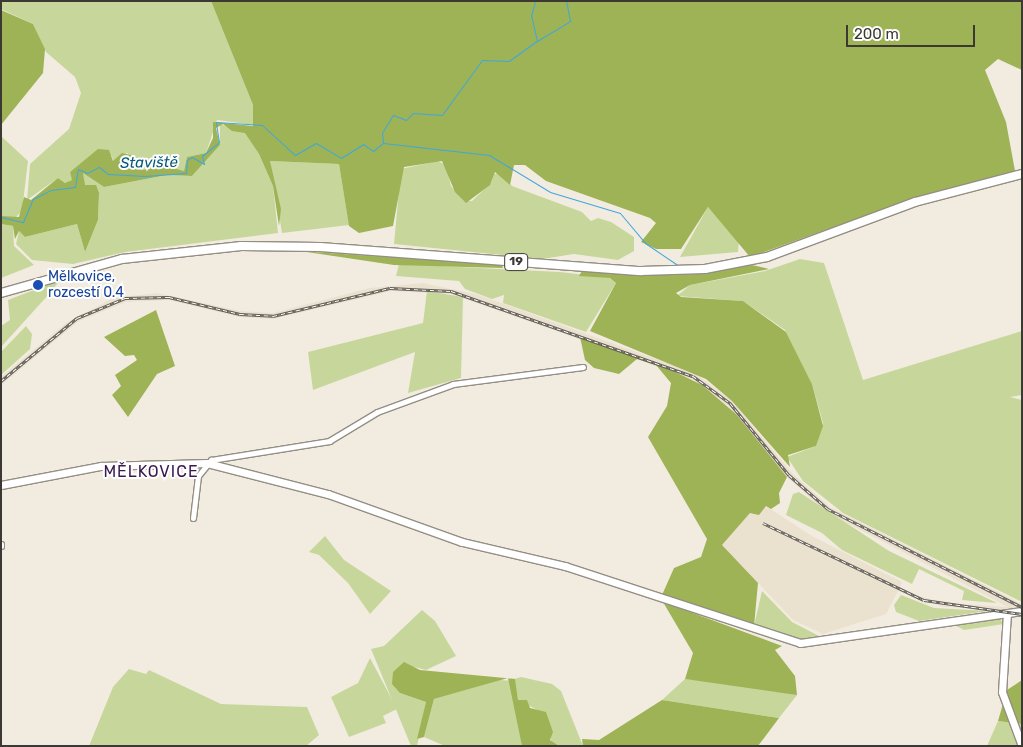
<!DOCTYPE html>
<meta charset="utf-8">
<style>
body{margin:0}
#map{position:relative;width:1023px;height:747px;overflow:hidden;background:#f2ece0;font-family:Rubik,sans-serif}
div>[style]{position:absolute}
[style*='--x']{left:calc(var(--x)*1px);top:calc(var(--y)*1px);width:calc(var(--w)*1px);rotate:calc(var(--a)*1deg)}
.built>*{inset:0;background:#ebe1cf}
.green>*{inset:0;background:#c7d79b}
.forest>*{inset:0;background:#9db355}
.stream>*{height:1px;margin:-0.5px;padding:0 0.5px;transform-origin:0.5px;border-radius:0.5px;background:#3fa7de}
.roads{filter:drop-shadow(1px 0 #948e84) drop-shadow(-1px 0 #948e84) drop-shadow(0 1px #948e84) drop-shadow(0 -1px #948e84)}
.street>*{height:5px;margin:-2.5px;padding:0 2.5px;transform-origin:2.5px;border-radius:2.5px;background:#fff}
.secondary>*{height:7px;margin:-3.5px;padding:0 3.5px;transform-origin:3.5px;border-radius:3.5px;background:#fff}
.primary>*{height:8px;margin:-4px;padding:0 4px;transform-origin:4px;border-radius:4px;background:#fff}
.rail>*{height:3px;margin-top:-1.5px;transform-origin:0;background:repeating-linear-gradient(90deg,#fff 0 4px,#605d57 0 8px);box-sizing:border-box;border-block:1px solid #605d57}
.dots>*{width:14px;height:14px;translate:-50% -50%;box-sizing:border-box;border:2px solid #fff;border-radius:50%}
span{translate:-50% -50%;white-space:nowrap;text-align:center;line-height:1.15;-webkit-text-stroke:4px #fff;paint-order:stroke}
.shield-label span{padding:1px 4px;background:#fff;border:1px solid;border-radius:4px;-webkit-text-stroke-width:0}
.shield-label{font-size:12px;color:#3c3935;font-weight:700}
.transit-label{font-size:14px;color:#164399}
.left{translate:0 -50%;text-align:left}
.water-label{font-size:15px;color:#06597e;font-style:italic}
.quarter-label{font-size:16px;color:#391850;letter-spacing:1px}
.frame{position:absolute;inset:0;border:2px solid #3c3935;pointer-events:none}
.scale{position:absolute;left:846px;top:25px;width:129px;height:22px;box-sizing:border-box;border:2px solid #3c3935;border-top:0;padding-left:6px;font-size:15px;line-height:18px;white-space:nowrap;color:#3c3935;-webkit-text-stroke:4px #fff;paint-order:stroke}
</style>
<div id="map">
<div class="built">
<i style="clip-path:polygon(422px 283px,476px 294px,695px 373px,732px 401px,792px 473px,830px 507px,1022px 604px,1022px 616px,987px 608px,944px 607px,898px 591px,886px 614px,823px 634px,793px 620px,722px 545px,750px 513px,766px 506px,812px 536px,902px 582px,900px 587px,915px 595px,945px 603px,1008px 607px,826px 512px,787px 477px,728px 406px,692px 379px,451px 294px,391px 291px,273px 319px,239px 317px,169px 300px,126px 302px,79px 321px,1px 385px,1px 377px,66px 323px,113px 298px,157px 293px,240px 311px,273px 313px,370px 288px)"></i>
</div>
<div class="green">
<i style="clip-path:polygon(1px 1px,211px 1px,253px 105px,254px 125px,217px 120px,206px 153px,187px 157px,184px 171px,166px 166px,140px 170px,138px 161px,127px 153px,113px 161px,112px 156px,94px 153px,70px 172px,73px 180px,65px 183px,58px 178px,27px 200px,30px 164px,69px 129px,81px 93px,75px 77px,46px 52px,33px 24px,1px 9px)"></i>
<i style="clip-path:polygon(220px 124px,245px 132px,259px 154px,273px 186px,278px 233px,125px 252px,73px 264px,32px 260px,16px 244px,19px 231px,25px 237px,77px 224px,85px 252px,98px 220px,99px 193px,84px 185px,83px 173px,104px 187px,167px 175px,192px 176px,220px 145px)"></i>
<i style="clip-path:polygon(1px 136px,28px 161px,22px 211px,14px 219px,1px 216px)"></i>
<i style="clip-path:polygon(270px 161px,339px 164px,349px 225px,282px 233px)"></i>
<i style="clip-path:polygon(438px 161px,446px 165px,451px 186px,464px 201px,472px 201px,491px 183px,494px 174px,500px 173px,512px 186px,582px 212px,591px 221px,598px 218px,611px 222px,634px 237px,634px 251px,618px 260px,574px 254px,542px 259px,394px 244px,401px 169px)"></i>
<i style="clip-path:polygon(708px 207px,739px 241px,738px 252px,680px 257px)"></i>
<i style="clip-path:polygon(1px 224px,13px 226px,14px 246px,34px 265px,1px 278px)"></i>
<i style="clip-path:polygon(800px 259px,824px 263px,863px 380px,1022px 331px,1022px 395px,1010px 397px,1022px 400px,1022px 602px,843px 513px,803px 481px,787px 457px,816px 446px,823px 423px,812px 384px,785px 330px,743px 301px,677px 296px,690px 285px,765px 271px)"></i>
<i style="clip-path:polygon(399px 264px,560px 272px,610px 278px,616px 283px,586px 332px,503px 303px,504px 295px,492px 299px,465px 289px,459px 281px,396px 276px)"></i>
<i style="clip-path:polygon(60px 280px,50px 293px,1px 347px,1px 326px,10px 320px,8px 300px)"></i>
<i style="clip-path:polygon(427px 291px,463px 297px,461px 378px,408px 393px,415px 352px,313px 390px,308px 352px,423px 323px)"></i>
<i style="clip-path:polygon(26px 326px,32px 334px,30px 349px,1px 375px,1px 352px)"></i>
<i style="clip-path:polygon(799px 492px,889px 551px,997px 603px,962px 600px,964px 591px,919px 569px,912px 584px,842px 550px,822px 533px,786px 515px,793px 494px)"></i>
<i style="clip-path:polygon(325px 536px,344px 560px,391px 591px,370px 614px,348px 583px,319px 555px,309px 552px)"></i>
<i style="clip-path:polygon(762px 591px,792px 622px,821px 637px,804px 640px,754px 626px)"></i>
<i style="clip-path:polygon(901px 595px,934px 608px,988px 611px,919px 621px,896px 612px,894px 605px)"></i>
<i style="clip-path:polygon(422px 610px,435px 621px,456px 656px,426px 670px,414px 667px,400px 693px,426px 702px,417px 746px,411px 746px,371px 649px,384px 646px)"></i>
<i style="clip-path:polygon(999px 618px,1004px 624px,964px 630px,953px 624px)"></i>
<i style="clip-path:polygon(370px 658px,397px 709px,383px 716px,386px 723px,349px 737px,331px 697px,358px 683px)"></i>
<i style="clip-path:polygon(129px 669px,146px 674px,149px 670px,221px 704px,307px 707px,319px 735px,306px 746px,89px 746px,113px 687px)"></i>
<i style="clip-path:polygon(521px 677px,552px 684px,561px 691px,583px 746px,552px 745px,547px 715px,518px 700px,514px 679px)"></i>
<i style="clip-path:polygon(685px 679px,764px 687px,797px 695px,779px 718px,662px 700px)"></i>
<i style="clip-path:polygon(500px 680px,512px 681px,522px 746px,445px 746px,424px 737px,434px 699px)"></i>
<i style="clip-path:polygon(998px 721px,1022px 724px,1022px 746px,987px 746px)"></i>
</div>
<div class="forest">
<i style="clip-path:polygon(211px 1px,1022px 1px,1022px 70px,998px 59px,985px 70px,1006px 122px,1015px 171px,914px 198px,750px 257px,708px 207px,681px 249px,656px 249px,641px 242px,656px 223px,650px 218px,546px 181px,525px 165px,514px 165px,510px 185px,495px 172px,490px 185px,466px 203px,455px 192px,442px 161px,404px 167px,393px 226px,359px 233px,349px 226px,339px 164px,270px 161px,281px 209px,279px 226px,273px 186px,259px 154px,245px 133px,232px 131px,223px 124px,216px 128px,220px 145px,192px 176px,167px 175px,104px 187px,83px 173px,85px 185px,96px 185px,99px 193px,98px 220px,85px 252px,77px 224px,25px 237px,19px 231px,15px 239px,13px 226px,1px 224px,1px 216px,19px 217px,24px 197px,31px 200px,58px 178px,65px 183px,72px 180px,70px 172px,98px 149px,109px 150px,113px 161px,122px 153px,131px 155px,141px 170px,166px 166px,184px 171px,187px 157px,206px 153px,213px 138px,213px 122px,253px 126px,253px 105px)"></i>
<i style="clip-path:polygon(1px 10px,33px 24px,45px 49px,43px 73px,1px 125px)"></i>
<i style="clip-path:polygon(300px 251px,502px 265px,503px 268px,394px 265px)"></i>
<i style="clip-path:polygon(752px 265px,769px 269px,690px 285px,676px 293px,681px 297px,743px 301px,786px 332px,812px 384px,823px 426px,816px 446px,788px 455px,790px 467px,732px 401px,706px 379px,590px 331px,616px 283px,610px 278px,579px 276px,582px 271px,690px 275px)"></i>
<i style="clip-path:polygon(156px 310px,175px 366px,157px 374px,128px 417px,112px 395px,121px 386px,115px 375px,137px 360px,134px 355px,125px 356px,104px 337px)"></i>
<i style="clip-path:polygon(580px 337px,667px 368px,702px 385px,736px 414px,787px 477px,779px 493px,780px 503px,771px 509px,766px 506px,759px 515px,750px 513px,722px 545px,758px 583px,754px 626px,662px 595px,674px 568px,701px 557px,707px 539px,648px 437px,667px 406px,671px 383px,656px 365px,637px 359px,619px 374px,594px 368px,585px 360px)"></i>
<i style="clip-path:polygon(663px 602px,782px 646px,775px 650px,795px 676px,797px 695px,685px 679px,693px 653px)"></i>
<i style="clip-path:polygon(404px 662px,420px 670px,515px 679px,518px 700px,527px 700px,530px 708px,546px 712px,553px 732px,550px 740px,559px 746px,522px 746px,508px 678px,434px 699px,424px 737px,417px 739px,426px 702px,400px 693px,392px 684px,393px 672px)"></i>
<i style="clip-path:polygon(1022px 680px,1022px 724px,998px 721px,1007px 690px)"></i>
<i style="clip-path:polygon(662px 700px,779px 718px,758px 746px,583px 746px,582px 739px,599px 740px)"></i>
</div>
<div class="stream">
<i style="--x:537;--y:41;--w:39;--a:-31"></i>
<i style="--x:570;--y:21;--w:20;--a:-101"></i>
<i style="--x:383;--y:143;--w:107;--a:6.5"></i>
<i style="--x:489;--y:155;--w:71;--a:31.2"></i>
<i style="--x:550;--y:192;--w:73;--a:16.7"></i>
<i style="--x:620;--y:213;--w:39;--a:50"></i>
<i style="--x:645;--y:243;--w:41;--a:34.1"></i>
<i style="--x:1;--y:217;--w:23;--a:13"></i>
<i style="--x:23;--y:222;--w:25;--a:-67"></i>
<i style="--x:33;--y:199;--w:20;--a:-27"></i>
<i style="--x:51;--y:190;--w:24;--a:-7"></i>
<i style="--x:75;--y:187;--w:18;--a:-81"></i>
<i style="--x:78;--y:169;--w:10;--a:24"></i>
<i style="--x:87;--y:173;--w:13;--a:-27"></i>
<i style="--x:99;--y:167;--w:11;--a:38"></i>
<i style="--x:108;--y:174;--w:37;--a:3"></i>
<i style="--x:145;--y:176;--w:41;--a:-4.2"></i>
<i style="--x:186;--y:173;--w:13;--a:-86"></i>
<i style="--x:187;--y:160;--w:6;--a:-31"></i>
<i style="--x:192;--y:157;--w:14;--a:30"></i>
<i style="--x:204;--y:164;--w:8;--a:-104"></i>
<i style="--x:202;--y:156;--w:22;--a:-39"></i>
<i style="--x:219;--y:142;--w:20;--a:-99"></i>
<i style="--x:216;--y:122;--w:46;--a:3.7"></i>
<i style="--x:262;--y:125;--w:45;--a:42.3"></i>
<i style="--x:295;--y:155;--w:24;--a:-30"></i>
<i style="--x:316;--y:143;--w:29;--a:31"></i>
<i style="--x:341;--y:158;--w:26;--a:-32"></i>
<i style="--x:363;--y:144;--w:12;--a:35"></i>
<i style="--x:373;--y:151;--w:13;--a:-39"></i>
<i style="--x:383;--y:143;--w:10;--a:-96"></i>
<i style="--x:382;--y:133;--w:21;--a:-59"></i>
<i style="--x:393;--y:115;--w:14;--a:21"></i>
<i style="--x:406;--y:120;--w:10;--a:-45"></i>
<i style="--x:413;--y:113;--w:29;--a:4"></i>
<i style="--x:442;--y:115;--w:68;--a:-54"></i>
<i style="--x:482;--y:60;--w:27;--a:2"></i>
<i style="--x:509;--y:61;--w:34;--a:-36"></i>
<i style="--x:537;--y:41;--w:26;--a:-103"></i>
<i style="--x:531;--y:16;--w:16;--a:-75"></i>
</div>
<div class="roads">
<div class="street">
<i style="--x:193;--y:518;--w:42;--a:-83.2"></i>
<i style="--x:198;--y:476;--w:21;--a:-51"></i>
<i style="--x:211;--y:460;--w:120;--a:-9.1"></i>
<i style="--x:329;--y:441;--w:56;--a:-31.1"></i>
<i style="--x:377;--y:412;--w:81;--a:-20.2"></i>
<i style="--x:453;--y:384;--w:131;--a:-7.5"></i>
<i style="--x:1;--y:544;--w:2;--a:90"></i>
</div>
<div class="secondary">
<i style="--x:1;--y:485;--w:102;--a:-10.8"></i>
<i style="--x:101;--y:466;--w:106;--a:-1.6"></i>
<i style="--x:207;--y:463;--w:125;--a:14.4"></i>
<i style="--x:328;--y:494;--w:142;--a:19.7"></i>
<i style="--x:462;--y:542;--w:106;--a:13.1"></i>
<i style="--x:565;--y:566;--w:247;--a:18.1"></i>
<i style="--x:800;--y:643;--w:224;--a:-8.2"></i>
<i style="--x:1007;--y:613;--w:79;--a:93.6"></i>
<i style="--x:1002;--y:692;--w:58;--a:69.7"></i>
</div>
<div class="primary">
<i style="--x:1;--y:293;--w:126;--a:-15.7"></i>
<i style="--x:122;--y:259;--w:120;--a:-6.2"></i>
<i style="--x:241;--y:246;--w:79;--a:0.7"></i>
<i style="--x:320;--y:247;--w:322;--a:4.3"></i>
<i style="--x:641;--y:271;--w:64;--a:-1.8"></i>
<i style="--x:705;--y:269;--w:63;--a:-11"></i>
<i style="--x:767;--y:257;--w:158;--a:-20.4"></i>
<i style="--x:915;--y:202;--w:111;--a:-14.7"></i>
</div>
</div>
<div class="rail">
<i style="--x:1;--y:381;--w:99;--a:-39.7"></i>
<i style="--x:77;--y:318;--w:52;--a:-22.6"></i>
<i style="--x:125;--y:298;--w:44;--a:-1.3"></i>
<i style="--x:169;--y:297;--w:73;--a:13.5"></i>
<i style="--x:240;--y:314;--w:33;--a:3"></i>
<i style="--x:273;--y:316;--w:120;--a:-13.5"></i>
<i style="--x:390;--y:288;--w:61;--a:2.8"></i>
<i style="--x:451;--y:291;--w:256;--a:19.4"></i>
<i style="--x:693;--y:376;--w:46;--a:36.1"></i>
<i style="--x:730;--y:403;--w:93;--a:50.7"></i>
<i style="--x:789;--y:475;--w:52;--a:41.1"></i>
<i style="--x:828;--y:509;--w:217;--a:26.8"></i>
<i style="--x:763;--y:523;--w:178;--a:25.6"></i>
<i style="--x:924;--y:600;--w:99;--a:8.1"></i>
</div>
<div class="dots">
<i style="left:38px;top:285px;background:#1a4fb4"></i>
</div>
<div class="shield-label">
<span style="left:516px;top:262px">19</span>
</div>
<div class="transit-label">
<span class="left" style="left:48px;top:285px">Mělkovice,<br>rozcestí 0.4</span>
</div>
<div class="water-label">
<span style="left:149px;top:163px;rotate:-1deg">Staviště</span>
</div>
<div class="quarter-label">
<span style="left:151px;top:472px">MĚLKOVICE</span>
</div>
<div class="frame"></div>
<div class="scale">200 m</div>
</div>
